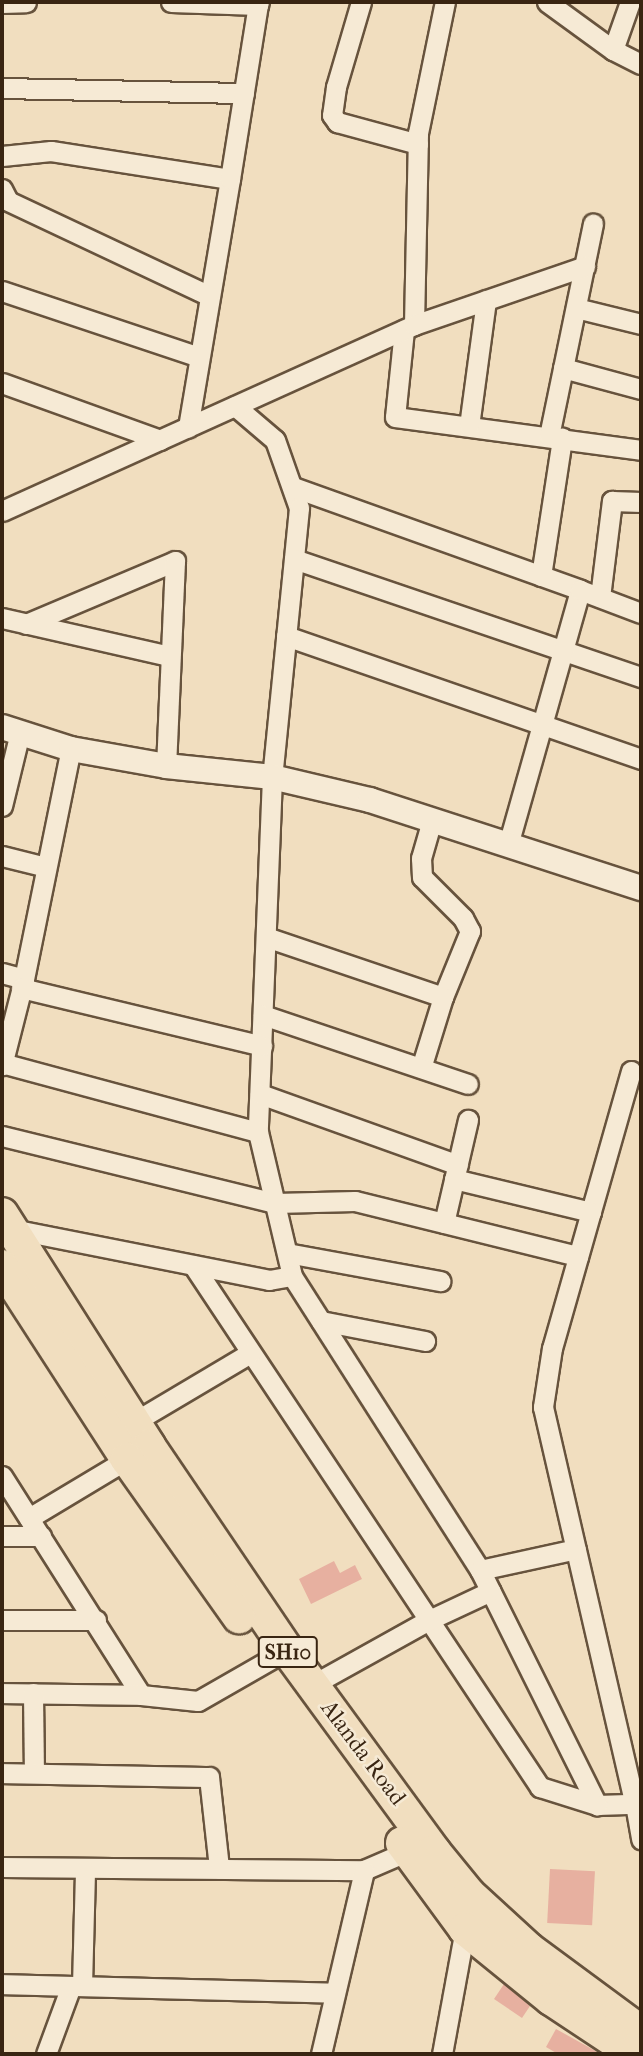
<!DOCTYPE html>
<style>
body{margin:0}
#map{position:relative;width:643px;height:2056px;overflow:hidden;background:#f1debf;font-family:"IM FELL French Canon",serif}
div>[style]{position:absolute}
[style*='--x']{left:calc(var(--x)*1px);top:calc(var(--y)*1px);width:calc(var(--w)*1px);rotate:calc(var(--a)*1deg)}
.building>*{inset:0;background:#e7b0a0;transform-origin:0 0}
.roads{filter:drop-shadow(2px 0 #67533d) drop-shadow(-2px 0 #67533d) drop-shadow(0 2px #67533d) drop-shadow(0 -2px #67533d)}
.minor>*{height:19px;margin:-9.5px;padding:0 9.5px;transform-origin:9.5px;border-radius:9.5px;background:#f6ead5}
.tertiary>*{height:24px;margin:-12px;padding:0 12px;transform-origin:12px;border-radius:12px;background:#f6ead5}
.primary>*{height:32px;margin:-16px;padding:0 16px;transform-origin:16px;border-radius:16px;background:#f1debf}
span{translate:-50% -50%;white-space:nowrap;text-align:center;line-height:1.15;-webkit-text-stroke:5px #f6ead5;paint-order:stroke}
.shield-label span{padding:2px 5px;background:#f6ead5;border:2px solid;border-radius:5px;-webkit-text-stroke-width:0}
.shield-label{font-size:21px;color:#392512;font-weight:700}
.street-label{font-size:23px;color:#392512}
.frame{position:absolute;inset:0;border:4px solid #392512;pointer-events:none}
</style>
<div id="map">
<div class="building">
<i style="clip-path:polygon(334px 1561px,340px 1573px,355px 1565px,362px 1579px,311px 1604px,299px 1579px)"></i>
<i style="left:550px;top:1869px;width:45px;height:54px;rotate:3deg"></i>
<i style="clip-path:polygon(504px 1984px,530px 2006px,522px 2018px,494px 1999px)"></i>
<i style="clip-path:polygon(556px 2029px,601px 2054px,558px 2054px,546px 2047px)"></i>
</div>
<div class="roads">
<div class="minor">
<i style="--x:171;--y:2;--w:87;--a:2"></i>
<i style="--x:258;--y:5;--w:3;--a:-72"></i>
<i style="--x:361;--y:2;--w:89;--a:106.4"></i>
<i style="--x:336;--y:87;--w:28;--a:98"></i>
<i style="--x:332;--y:115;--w:9;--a:54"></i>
<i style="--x:337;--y:122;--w:84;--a:15.2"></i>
<i style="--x:547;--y:2;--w:82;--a:36"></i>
<i style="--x:613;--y:50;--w:31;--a:27"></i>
<i style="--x:2;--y:3;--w:24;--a:-2"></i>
<i style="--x:613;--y:50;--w:51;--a:-70.5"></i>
<i style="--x:2;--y:88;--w:242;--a:1.2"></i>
<i style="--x:2;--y:156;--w:49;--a:-5.8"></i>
<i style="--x:51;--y:151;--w:181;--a:8.9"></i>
<i style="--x:230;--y:179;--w:252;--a:99.6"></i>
<i style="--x:230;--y:179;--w:176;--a:-80.9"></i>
<i style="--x:2;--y:189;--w:13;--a:63"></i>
<i style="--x:8;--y:201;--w:221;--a:25.2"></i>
<i style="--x:2;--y:291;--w:208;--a:18.5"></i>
<i style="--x:576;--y:308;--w:67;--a:13.8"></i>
<i style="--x:414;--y:325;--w:192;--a:-88.8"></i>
<i style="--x:418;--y:133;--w:134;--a:-78.4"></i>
<i style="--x:404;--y:330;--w:87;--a:95.9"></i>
<i style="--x:395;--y:417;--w:248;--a:7.6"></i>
<i style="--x:563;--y:368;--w:81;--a:15.1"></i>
<i style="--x:2;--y:383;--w:168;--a:19.8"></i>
<i style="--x:235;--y:406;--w:52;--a:40.4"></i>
<i style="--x:275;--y:440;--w:72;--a:70.6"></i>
<i style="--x:299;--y:508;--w:270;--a:95.7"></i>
<i style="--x:272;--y:777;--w:355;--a:92.3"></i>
<i style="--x:258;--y:1132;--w:148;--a:76.7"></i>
<i style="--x:292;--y:1276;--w:349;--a:57.4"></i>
<i style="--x:480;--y:1570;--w:263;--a:63.5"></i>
<i style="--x:597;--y:1805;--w:38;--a:-2"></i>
<i style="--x:635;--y:1804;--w:36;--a:80"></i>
<i style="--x:469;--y:426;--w:127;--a:-82.3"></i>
<i style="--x:549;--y:436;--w:217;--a:-78.3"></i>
<i style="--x:293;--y:487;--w:305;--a:19.7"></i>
<i style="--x:2;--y:511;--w:452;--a:-24.3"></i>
<i style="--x:414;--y:325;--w:181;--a:-19"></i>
<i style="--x:294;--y:559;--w:367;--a:18.8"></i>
<i style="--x:541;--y:576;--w:140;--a:-81.3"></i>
<i style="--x:600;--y:597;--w:97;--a:-82.9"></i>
<i style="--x:612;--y:501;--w:29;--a:2"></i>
<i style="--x:2;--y:618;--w:171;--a:12.8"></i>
<i style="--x:26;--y:624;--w:162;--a:-22.9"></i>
<i style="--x:175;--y:561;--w:205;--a:92.5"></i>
<i style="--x:286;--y:636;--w:376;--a:19.1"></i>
<i style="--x:2;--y:806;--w:76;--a:-76.3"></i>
<i style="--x:432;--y:820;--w:40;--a:106"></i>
<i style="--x:421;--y:858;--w:19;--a:87"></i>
<i style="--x:422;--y:877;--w:58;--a:45"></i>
<i style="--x:463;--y:918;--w:15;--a:62"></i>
<i style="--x:470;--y:931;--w:71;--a:112.2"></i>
<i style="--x:508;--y:845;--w:265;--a:-74.2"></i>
<i style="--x:580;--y:590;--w:65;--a:20.7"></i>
<i style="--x:2;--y:856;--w:45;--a:14"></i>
<i style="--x:266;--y:937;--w:187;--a:18.7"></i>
<i style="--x:443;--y:997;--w:74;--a:107.2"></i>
<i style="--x:2;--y:973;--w:23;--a:15"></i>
<i style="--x:24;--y:979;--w:89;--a:104.3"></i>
<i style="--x:24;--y:979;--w:235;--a:-78.5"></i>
<i style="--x:21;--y:988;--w:248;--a:13.5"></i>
<i style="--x:263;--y:1015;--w:216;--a:18.6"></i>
<i style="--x:2;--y:1063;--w:265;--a:15.1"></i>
<i style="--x:631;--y:1071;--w:288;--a:105.9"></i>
<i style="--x:552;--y:1348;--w:60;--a:98.7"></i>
<i style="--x:543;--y:1407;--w:408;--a:77"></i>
<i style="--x:260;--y:1094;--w:210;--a:19.7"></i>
<i style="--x:2;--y:1136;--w:281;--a:13.8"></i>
<i style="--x:275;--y:1203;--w:80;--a:-1.4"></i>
<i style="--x:355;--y:1201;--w:230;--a:13.9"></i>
<i style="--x:454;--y:1179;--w:141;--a:13.5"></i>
<i style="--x:444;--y:1223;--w:106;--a:-76.9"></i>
<i style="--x:12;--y:1229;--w:262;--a:11.2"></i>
<i style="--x:269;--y:1280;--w:23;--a:-10"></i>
<i style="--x:287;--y:1253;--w:156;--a:10.4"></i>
<i style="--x:193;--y:1265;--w:627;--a:56.39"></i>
<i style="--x:540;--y:1787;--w:60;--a:17.5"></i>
<i style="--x:321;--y:1321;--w:106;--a:10.9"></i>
<i style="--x:134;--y:1422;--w:135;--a:-30.7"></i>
<i style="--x:2;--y:1476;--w:259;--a:57.6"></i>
<i style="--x:141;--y:1695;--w:57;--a:6"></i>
<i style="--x:198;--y:1701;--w:103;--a:-29.8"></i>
<i style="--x:29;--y:1518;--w:114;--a:-31"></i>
<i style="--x:2;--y:1536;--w:39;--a:0"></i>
<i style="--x:480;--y:1570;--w:98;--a:-12.3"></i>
<i style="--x:2;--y:1620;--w:94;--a:0"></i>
<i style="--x:312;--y:1685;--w:134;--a:-29.1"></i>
<i style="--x:429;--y:1620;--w:68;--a:-25.1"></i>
<i style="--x:2;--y:1693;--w:139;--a:0.8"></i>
<i style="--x:33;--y:1693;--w:79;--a:89.3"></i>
<i style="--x:2;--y:1773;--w:207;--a:1.1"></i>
<i style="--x:209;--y:1777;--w:92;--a:83.7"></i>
<i style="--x:2;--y:1867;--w:362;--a:0.5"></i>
<i style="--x:364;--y:1870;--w:48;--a:-23.4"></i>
<i style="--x:408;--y:1851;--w:9;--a:0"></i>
<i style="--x:2;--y:1984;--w:333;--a:1.5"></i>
<i style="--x:82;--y:1986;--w:116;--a:-88.5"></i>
<i style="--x:46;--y:2054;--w:72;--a:-69.8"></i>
<i style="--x:321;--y:2054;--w:189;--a:-76.8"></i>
<i style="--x:442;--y:2054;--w:127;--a:-79.6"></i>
</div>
<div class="tertiary">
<i style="--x:2;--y:727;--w:72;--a:17.7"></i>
<i style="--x:71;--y:749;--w:97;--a:10.1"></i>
<i style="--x:166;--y:766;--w:107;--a:5.9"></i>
<i style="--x:272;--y:777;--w:101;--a:13.2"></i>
<i style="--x:370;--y:800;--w:285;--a:18"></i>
</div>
<div class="primary">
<i style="--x:2;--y:1214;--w:275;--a:57.6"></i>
<i style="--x:149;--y:1446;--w:246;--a:55.9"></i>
<i style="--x:287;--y:1650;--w:249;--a:53.8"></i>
<i style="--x:434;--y:1851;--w:55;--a:50.9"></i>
<i style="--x:469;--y:1894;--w:81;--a:42.5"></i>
<i style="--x:529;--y:1949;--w:139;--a:36.5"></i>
<i style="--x:2;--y:1266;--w:230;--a:57.1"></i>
<i style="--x:127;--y:1459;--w:194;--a:54.7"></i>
<i style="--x:402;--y:1843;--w:107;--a:53.8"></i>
<i style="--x:465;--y:1929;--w:111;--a:39.1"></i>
<i style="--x:551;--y:1999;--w:100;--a:33.5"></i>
</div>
</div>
<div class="shield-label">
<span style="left:288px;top:1652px">SH10</span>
</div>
<div class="street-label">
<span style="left:363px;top:1753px;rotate:53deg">Alanda Road</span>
</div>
<div class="frame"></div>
</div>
